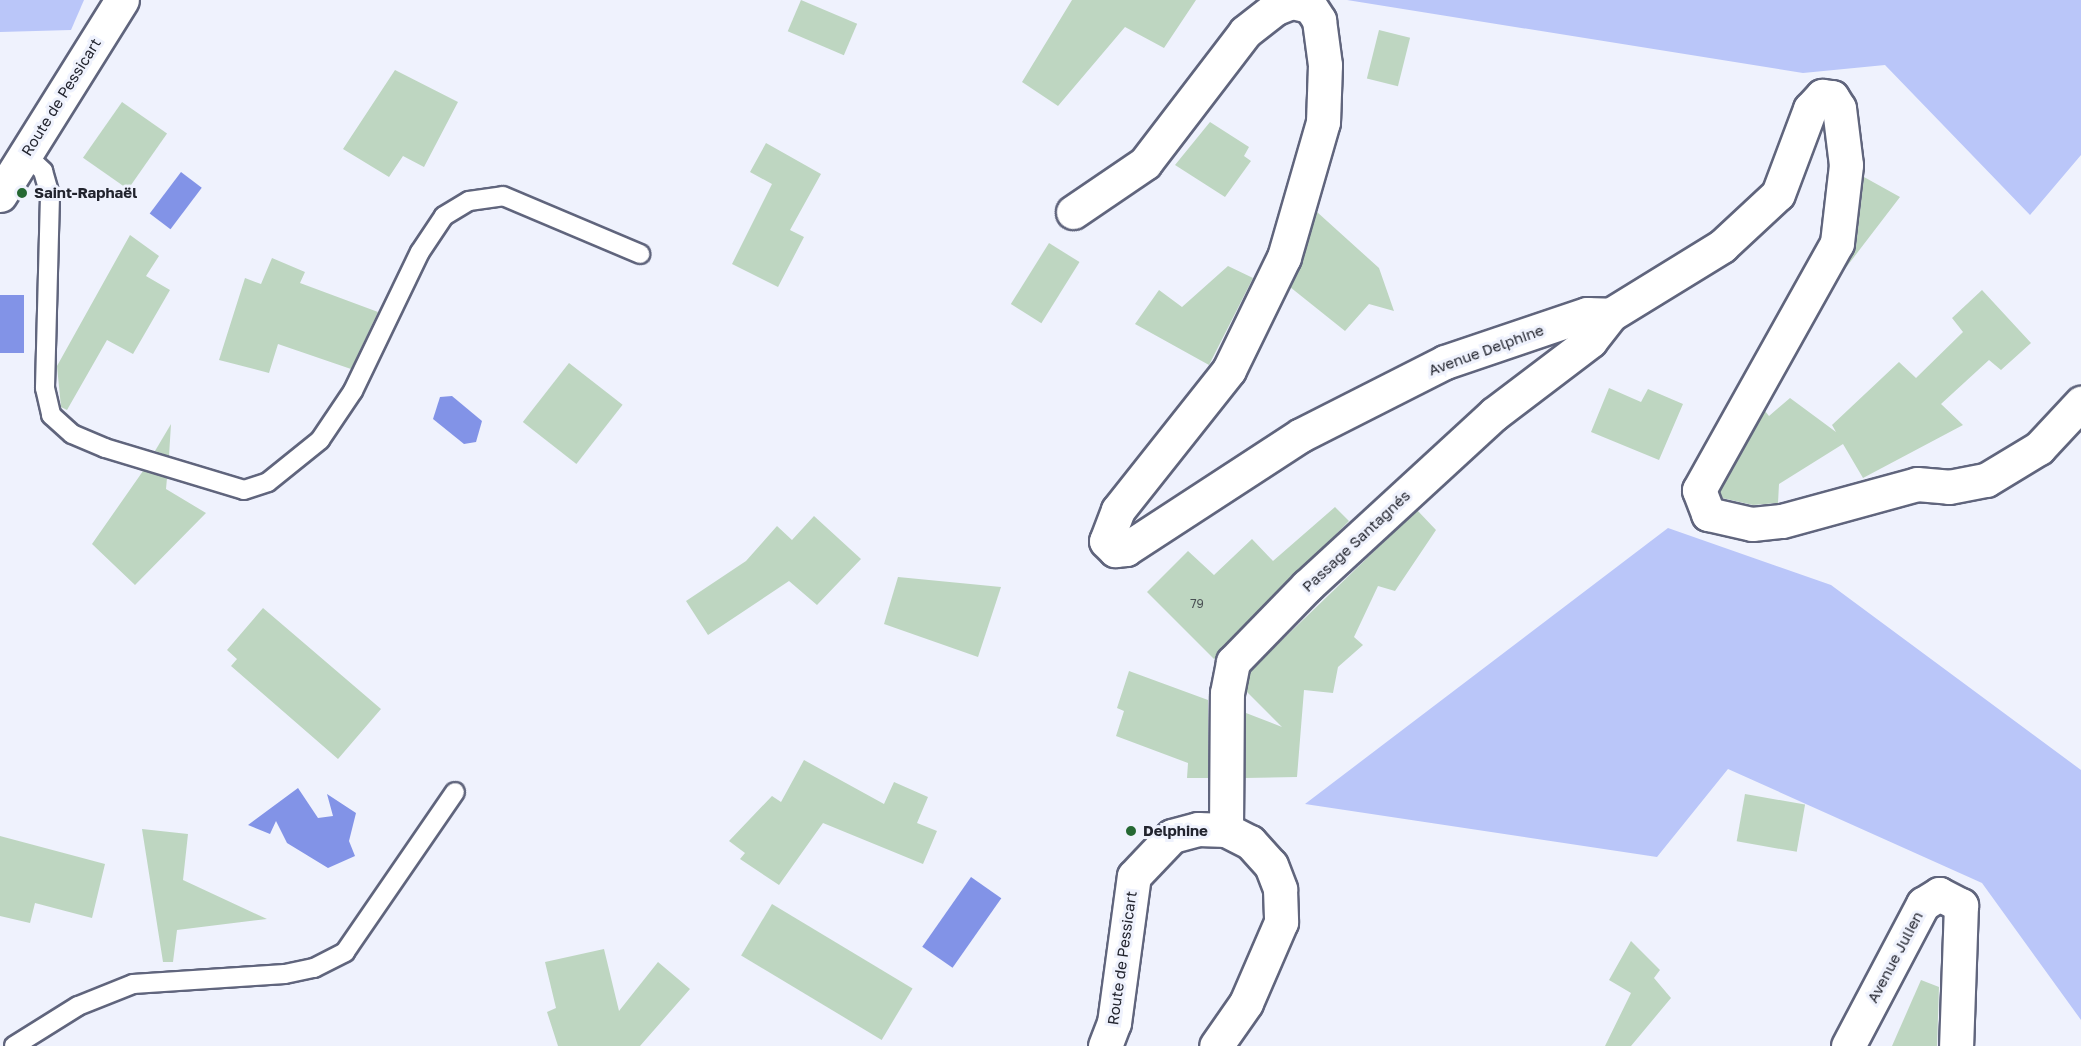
<!DOCTYPE html>
<meta charset="utf-8">
<style>
body{margin:0}
#map{position:relative;width:2081px;height:1046px;overflow:hidden;background:#eff2fd;font-family:"Golos Text",sans-serif}
div>[style]{position:absolute}
[style*='--x']{left:calc(var(--x)*1px);top:calc(var(--y)*1px);width:calc(var(--w)*1px);rotate:calc(var(--a)*1deg)}
.green>*{inset:0;background:#bac6f9}
.water>*{inset:0;background:#8293e7;transform-origin:0 0}
.building>*{inset:0;background:#bed6c1;transform-origin:0 0}
.roads{filter:drop-shadow(2px 0 #60657d) drop-shadow(-2px 0 #60657d) drop-shadow(0 2px #60657d) drop-shadow(0 -2px #60657d)}
.service>*{height:18px;margin:-9px;padding:0 9px;transform-origin:9px;border-radius:9px;background:#fff}
.minor>*{height:33px;margin:-16.5px;padding:0 16.5px;transform-origin:16.5px;border-radius:16.5px;background:#fff}
.tertiary>*{height:33px;margin:-16.5px;padding:0 16.5px;transform-origin:16.5px;border-radius:16.5px;background:#fff}
.dots>*{width:16px;height:16px;translate:-50% -50%;box-sizing:border-box;border:3px solid #eff2fd;border-radius:50%}
span{translate:-50% -50%;white-space:nowrap;text-align:center;line-height:1.15;-webkit-text-stroke:6px #eff2fd;paint-order:stroke}
.number-label{font-size:12px;color:#495053}
.number-label span{-webkit-text-stroke-width:0}
.street-label{font-size:15px;color:#22242e}
.poi-label{font-size:15px;color:#22242e;font-weight:700}
.left{translate:0 -50%;text-align:left}
</style>
<div id="map">
<div class="green">
<i style="clip-path:polygon(0 0,84px 0,71px 30px,0 32px)"></i>
<i style="clip-path:polygon(1347px 0,2081px 0,2081px 155px,2030px 215px,1885px 65px,1803px 73px)"></i>
<i style="clip-path:polygon(1668px 528px,1831px 585px,2081px 770px,2081px 1020px,1982px 883px,1728px 769px,1657px 857px,1305px 804px)"></i>
</div>
<div class="water">
<i style="left:181px;top:172px;width:26px;height:52px;rotate:37deg"></i>
<i style="left:0;top:295px;width:24px;height:58px"></i>
<i style="clip-path:polygon(452px 396px,482px 421px,476px 442px,464px 444px,433px 419px,440px 397px)"></i>
<i style="clip-path:polygon(298px 788px,318px 818px,333px 816px,327px 794px,356px 813px,349px 841px,355px 856px,328px 868px,287px 843px,276px 821px,270px 834px,248px 825px)"></i>
<i style="left:971px;top:877px;width:37px;height:85px;rotate:35deg"></i>
</div>
<div class="building">
<i style="left:801px;top:0;width:61px;height:34px;rotate:23deg"></i>
<i style="clip-path:polygon(1072px 0,1196px 0,1164px 48px,1125px 27px,1058px 106px,1022px 82px)"></i>
<i style="left:1379px;top:30px;width:32px;height:50px;rotate:14deg"></i>
<i style="clip-path:polygon(395px 70px,458px 102px,424px 167px,403px 156px,389px 177px,343px 149px)"></i>
<i style="left:122px;top:102px;width:55px;height:68px;rotate:35deg"></i>
<i style="clip-path:polygon(1210px 122px,1249px 147px,1244px 156px,1251px 161px,1225px 197px,1175px 165px)"></i>
<i style="clip-path:polygon(766px 143px,821px 174px,790px 230px,804px 237px,778px 287px,732px 264px,772px 184px,750px 172px)"></i>
<i style="clip-path:polygon(1864px 177px,1900px 197px,1841px 274px,1856px 246px)"></i>
<i style="clip-path:polygon(1317px 212px,1379px 268px,1394px 311px,1369px 304px,1345px 331px,1290px 287px)"></i>
<i style="clip-path:polygon(130px 235px,159px 256px,146px 276px,170px 290px,133px 354px,107px 340px,67px 410px,61px 407px,57px 366px)"></i>
<i style="left:1049px;top:243px;width:36px;height:72px;rotate:32deg"></i>
<i style="clip-path:polygon(272px 258px,305px 272px,300px 283px,378px 312px,351px 369px,278px 344px,269px 373px,219px 360px,245px 278px,261px 284px)"></i>
<i style="clip-path:polygon(1228px 266px,1253px 278px,1209px 365px,1135px 324px,1159px 290px,1182px 307px)"></i>
<i style="clip-path:polygon(1982px 290px,2031px 343px,2001px 370px,1989px 360px,1941px 404px,1963px 425px,1863px 478px,1843px 444px,1779px 484px,1778px 503px,1753px 505px,1722px 498px,1720px 492px,1765px 411px,1769px 416px,1790px 398px,1836px 432px,1832px 425px,1899px 362px,1916px 378px,1963px 332px,1952px 318px)"></i>
<i style="left:569px;top:363px;width:68px;height:75px;rotate:38deg"></i>
<i style="clip-path:polygon(1609px 388px,1641px 402px,1648px 389px,1683px 404px,1659px 460px,1591px 432px)"></i>
<i style="clip-path:polygon(171px 424px,169px 456px,155px 451px)"></i>
<i style="clip-path:polygon(143px 471px,167px 478px,166px 489px,206px 513px,135px 585px,92px 544px)"></i>
<i style="clip-path:polygon(1335px 507px,1349px 521px,1214px 659px,1147px 592px,1188px 551px,1214px 575px,1252px 539px,1273px 561px)"></i>
<i style="clip-path:polygon(1417px 510px,1436px 530px,1395px 591px,1378px 586px,1354px 637px,1363px 645px,1338px 667px,1333px 693px,1304px 690px,1297px 777px,1245px 778px,1246px 713px,1282px 727px,1246px 691px,1250px 671px)"></i>
<i style="clip-path:polygon(814px 516px,861px 559px,817px 605px,789px 581px,708px 635px,686px 601px,746px 561px,777px 526px,792px 540px)"></i>
<i style="clip-path:polygon(898px 577px,1001px 587px,978px 657px,884px 624px)"></i>
<i style="clip-path:polygon(263px 608px,381px 709px,338px 759px,231px 666px,237px 659px,227px 650px)"></i>
<i style="clip-path:polygon(1129px 671px,1208px 700px,1208px 778px,1187px 778px,1188px 763px,1116px 736px,1124px 711px,1117px 708px)"></i>
<i style="clip-path:polygon(804px 760px,884px 804px,894px 782px,928px 797px,917px 823px,937px 831px,923px 864px,823px 823px,779px 885px,740px 859px,745px 853px,729px 841px,772px 796px,781px 802px)"></i>
<i style="left:1745px;top:794px;width:61px;height:48px;rotate:10deg"></i>
<i style="clip-path:polygon(142px 829px,188px 834px,183px 880px,267px 919px,177px 930px,173px 962px,163px 962px)"></i>
<i style="clip-path:polygon(0 836px,105px 864px,92px 918px,35px 903px,30px 923px,0 916px)"></i>
<i style="left:772px;top:904px;width:164px;height:60px;rotate:31deg"></i>
<i style="clip-path:polygon(1631px 941px,1660px 970px,1654px 978px,1671px 998px,1631px 1046px,1605px 1046px,1631px 993px,1609px 980px)"></i>
<i style="clip-path:polygon(604px 949px,619px 1011px,658px 962px,690px 989px,640px 1046px,558px 1046px,547px 1012px,556px 1008px,545px 962px)"></i>
<i style="clip-path:polygon(1921px 980px,1939px 987px,1937px 1046px,1892px 1046px)"></i>
</div>
<div class="roads">
<div class="service">
<i style="--x:25;--y:154;--w:25;--a:43"></i>
<i style="--x:43;--y:171;--w:26;--a:74"></i>
<i style="--x:50;--y:196;--w:192;--a:91.5"></i>
<i style="--x:45;--y:388;--w:28;--a:77"></i>
<i style="--x:51;--y:415;--w:28;--a:42"></i>
<i style="--x:72;--y:434;--w:36;--a:23"></i>
<i style="--x:105;--y:448;--w:145;--a:16.8"></i>
<i style="--x:244;--y:490;--w:25;--a:-18"></i>
<i style="--x:268;--y:482;--w:67;--a:-38.9"></i>
<i style="--x:320;--y:440;--w:59;--a:-56"></i>
<i style="--x:353;--y:391;--w:154;--a:-64.3"></i>
<i style="--x:420;--y:252;--w:43;--a:-56.3"></i>
<i style="--x:444;--y:216;--w:29;--a:-31"></i>
<i style="--x:469;--y:201;--w:34;--a:-8"></i>
<i style="--x:503;--y:196;--w:149;--a:22.9"></i>
<i style="--x:14;--y:1046;--w:75;--a:-32"></i>
<i style="--x:78;--y:1006;--w:59;--a:-21.8"></i>
<i style="--x:133;--y:984;--w:152;--a:-3.8"></i>
<i style="--x:285;--y:974;--w:30;--a:-12"></i>
<i style="--x:314;--y:968;--w:35;--a:-27"></i>
<i style="--x:345;--y:952;--w:194;--a:-55.5"></i>
</div>
<div class="minor">
<i style="--x:1073;--y:212;--w:87;--a:-34.2"></i>
<i style="--x:1145;--y:163;--w:165;--a:-52.6"></i>
<i style="--x:1245;--y:32;--w:39;--a:-38"></i>
<i style="--x:1276;--y:8;--w:17;--a:-21"></i>
<i style="--x:1292;--y:2;--w:18;--a:13"></i>
<i style="--x:1310;--y:6;--w:17;--a:57"></i>
<i style="--x:1319;--y:20;--w:45;--a:82.4"></i>
<i style="--x:1325;--y:65;--w:57;--a:92"></i>
<i style="--x:1323;--y:122;--w:141;--a:106.1"></i>
<i style="--x:1284;--y:257;--w:126;--a:116"></i>
<i style="--x:1229;--y:370;--w:179;--a:128.4"></i>
<i style="--x:1118;--y:510;--w:33;--a:111"></i>
<i style="--x:1106;--y:541;--w:13;--a:45"></i>
<i style="--x:1115;--y:550;--w:11;--a:-5"></i>
<i style="--x:1126;--y:549;--w:209;--a:-33.1"></i>
<i style="--x:1301;--y:435;--w:161;--a:-26.9"></i>
<i style="--x:1445;--y:362;--w:150;--a:-18.7"></i>
<i style="--x:1587;--y:314;--w:23;--a:2"></i>
<i style="--x:1610;--y:315;--w:132;--a:-31.6"></i>
<i style="--x:1722;--y:246;--w:76;--a:-42.9"></i>
<i style="--x:1778;--y:194;--w:91;--a:-69.4"></i>
<i style="--x:1810;--y:109;--w:18;--a:-47"></i>
<i style="--x:1822;--y:96;--w:10;--a:6"></i>
<i style="--x:1832;--y:97;--w:13;--a:58"></i>
<i style="--x:1839;--y:108;--w:57;--a:83"></i>
<i style="--x:1846;--y:165;--w:79;--a:96.6"></i>
<i style="--x:1837;--y:243;--w:283;--a:119.2"></i>
<i style="--x:1699;--y:490;--w:26;--a:69"></i>
<i style="--x:1708;--y:514;--w:45;--a:12.8"></i>
<i style="--x:1752;--y:524;--w:30;--a:-6"></i>
<i style="--x:1782;--y:521;--w:140;--a:-15.3"></i>
<i style="--x:1917;--y:484;--w:32;--a:5"></i>
<i style="--x:1949;--y:487;--w:38;--a:-11"></i>
<i style="--x:1986;--y:480;--w:62;--a:-31.1"></i>
<i style="--x:2039;--y:448;--w:62;--a:-47"></i>
<i style="--x:1226;--y:830;--w:137;--a:-89.6"></i>
<i style="--x:1227;--y:693;--w:32;--a:-79"></i>
<i style="--x:1233;--y:662;--w:106;--a:-45.8"></i>
<i style="--x:1307;--y:586;--w:254;--a:-42.6"></i>
<i style="--x:1494;--y:414;--w:121;--a:-37.2"></i>
<i style="--x:1590;--y:341;--w:33;--a:-52"></i>
<i style="--x:1848;--y:1046;--w:161;--a:-62.2"></i>
<i style="--x:1923;--y:904;--w:19;--a:-32"></i>
<i style="--x:1939;--y:894;--w:25;--a:27"></i>
<i style="--x:1961;--y:905;--w:141;--a:92"></i>
</div>
<div class="tertiary">
<i style="--x:0;--y:195;--w:230;--a:-58"></i>
<i style="--x:1105;--y:1046;--w:25;--a:-69"></i>
<i style="--x:1114;--y:1023;--w:148;--a:-82.3"></i>
<i style="--x:1134;--y:876;--w:55;--a:-46.5"></i>
<i style="--x:1172;--y:836;--w:27;--a:-15"></i>
<i style="--x:1198;--y:829;--w:28;--a:2"></i>
<i style="--x:1226;--y:830;--w:27;--a:27"></i>
<i style="--x:1250;--y:842;--w:31;--a:48"></i>
<i style="--x:1271;--y:865;--w:26;--a:69"></i>
<i style="--x:1280;--y:889;--w:33;--a:88"></i>
<i style="--x:1281;--y:922;--w:88;--a:113.4"></i>
<i style="--x:1246;--y:1003;--w:52;--a:124.9"></i>
</div>
</div>
<div class="dots">
<i style="left:22px;top:193px;background:#256833"></i>
<i style="left:1131px;top:831px;background:#256833"></i>
</div>
<div class="number-label">
<span style="left:1197px;top:604px">79</span>
</div>
<div class="street-label">
<span style="left:61px;top:97px;rotate:-58deg">Route de Pessicart</span>
<span style="left:1486px;top:350px;rotate:-20deg">Avenue Delphine</span>
<span style="left:1356px;top:541px;rotate:-43deg">Passage Santagnés</span>
<span style="left:1895px;top:957px;rotate:-62deg">Avenue Julien</span>
<span style="left:1122px;top:958px;rotate:-82deg">Route de Pessicart</span>
</div>
<div class="poi-label">
<span class="left" style="left:34px;top:193px">Saint-Raphaël</span>
<span class="left" style="left:1143px;top:831px">Delphine</span>
</div>
</div>
